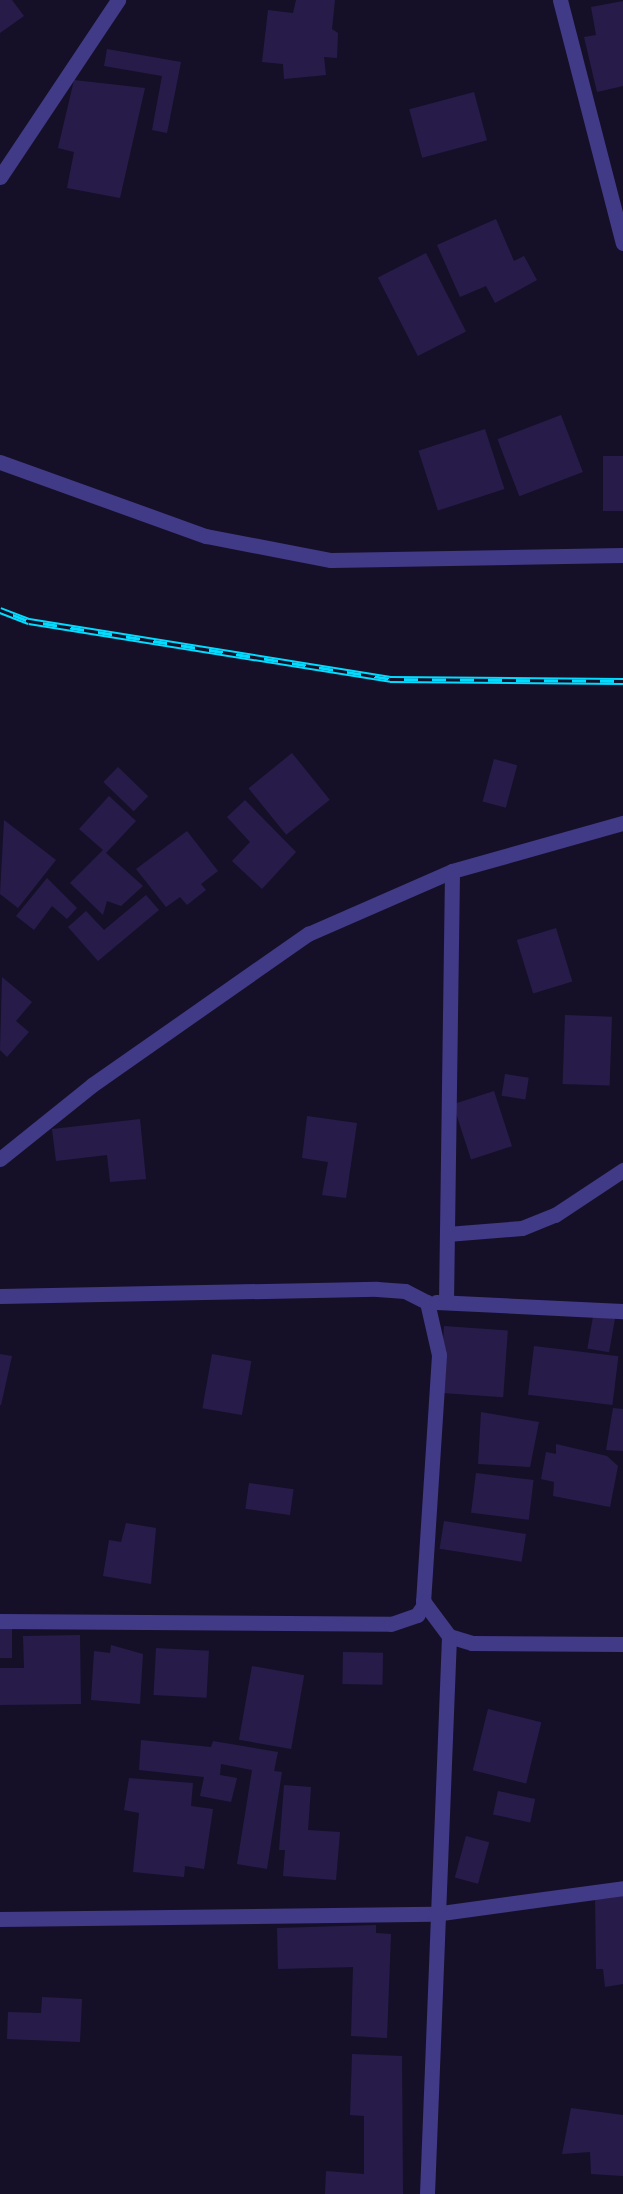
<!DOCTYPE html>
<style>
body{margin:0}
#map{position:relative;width:623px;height:2194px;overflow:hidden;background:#151028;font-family:"Work Sans",sans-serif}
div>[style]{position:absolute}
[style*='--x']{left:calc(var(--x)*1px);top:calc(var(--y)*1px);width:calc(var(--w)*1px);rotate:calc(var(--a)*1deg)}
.building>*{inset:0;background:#271c49;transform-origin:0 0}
.minor>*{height:15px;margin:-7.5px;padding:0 7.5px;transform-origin:7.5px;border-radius:7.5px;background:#413a87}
.rail>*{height:7px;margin-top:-3.5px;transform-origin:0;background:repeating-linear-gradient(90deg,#151028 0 14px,#03dbff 0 28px);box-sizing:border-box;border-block:2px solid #03dbff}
span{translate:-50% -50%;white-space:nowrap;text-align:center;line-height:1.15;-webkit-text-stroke:4.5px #151028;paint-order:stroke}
</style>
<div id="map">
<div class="building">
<i style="clip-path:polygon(0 0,12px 0,24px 16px,0 33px)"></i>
<i style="clip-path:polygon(296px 0,335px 0,332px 29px,338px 33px,337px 58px,324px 57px,326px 75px,284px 79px,283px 64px,262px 62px,268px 10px,293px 13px)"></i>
<i style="clip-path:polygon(623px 1px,623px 86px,597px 92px,584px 37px,596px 35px,591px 7px)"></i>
<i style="clip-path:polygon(107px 49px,181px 62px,167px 133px,152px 130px,162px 76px,104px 66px)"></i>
<i style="clip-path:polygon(74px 80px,145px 88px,120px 198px,67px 188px,74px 152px,58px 148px)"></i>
<i style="left:474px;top:92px;width:50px;height:67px;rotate:75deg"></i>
<i style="clip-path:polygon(496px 219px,514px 261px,524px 256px,537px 280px,495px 303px,486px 286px,460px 297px,437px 245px)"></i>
<i style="left:426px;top:253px;width:88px;height:54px;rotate:63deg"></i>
<i style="left:561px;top:415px;width:61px;height:68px;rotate:69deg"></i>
<i style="left:485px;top:429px;width:63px;height:70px;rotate:72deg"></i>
<i style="left:603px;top:456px;width:20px;height:55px"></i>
<i style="left:292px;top:753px;width:60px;height:56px;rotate:51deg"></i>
<i style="left:494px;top:759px;width:24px;height:44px;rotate:15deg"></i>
<i style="left:118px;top:767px;width:42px;height:21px;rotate:44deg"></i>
<i style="clip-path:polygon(109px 796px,136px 821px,106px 853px,143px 886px,121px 906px,107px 901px,103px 915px,70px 883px,103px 850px,79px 829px)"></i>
<i style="clip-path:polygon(245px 800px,296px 852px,262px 889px,232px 861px,250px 842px,227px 817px)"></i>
<i style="clip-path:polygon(4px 820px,56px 860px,18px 908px,0 894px)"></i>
<i style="clip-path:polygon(187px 831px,218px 871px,201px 884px,206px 890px,187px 905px,180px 897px,166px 907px,136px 869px)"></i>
<i style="clip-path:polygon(47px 878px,77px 908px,67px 919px,52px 906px,34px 930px,16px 916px)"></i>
<i style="clip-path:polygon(146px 895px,159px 910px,98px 961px,68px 927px,86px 911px,104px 930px)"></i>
<i style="left:556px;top:928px;width:56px;height:41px;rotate:73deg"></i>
<i style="clip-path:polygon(2px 977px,32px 1002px,16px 1021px,29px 1032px,7px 1057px,0 1050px)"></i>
<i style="left:565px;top:1015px;width:47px;height:69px;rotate:2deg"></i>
<i style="left:505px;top:1074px;width:24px;height:22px;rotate:9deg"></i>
<i style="left:494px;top:1091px;width:58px;height:43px;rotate:72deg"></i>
<i style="clip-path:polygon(307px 1116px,357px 1123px,346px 1198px,322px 1195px,328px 1162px,302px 1158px)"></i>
<i style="clip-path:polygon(140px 1119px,146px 1179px,110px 1182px,107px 1155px,56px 1161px,52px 1129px)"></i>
<i style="left:594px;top:1311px;width:22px;height:38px;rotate:10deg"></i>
<i style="left:444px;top:1326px;width:64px;height:67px;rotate:4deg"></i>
<i style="left:534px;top:1346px;width:85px;height:49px;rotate:7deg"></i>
<i style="clip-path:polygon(0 1354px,12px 1356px,1px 1405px,0 1405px)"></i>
<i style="left:212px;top:1354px;width:40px;height:55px;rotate:10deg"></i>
<i style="clip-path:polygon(613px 1408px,623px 1409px,623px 1451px,606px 1450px)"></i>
<i style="clip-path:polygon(481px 1412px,539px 1422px,530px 1467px,478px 1464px)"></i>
<i style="clip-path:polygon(556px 1444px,607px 1456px,618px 1466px,610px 1507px,553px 1496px,554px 1482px,541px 1479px,546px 1452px,556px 1454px)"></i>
<i style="left:476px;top:1473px;width:58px;height:40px;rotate:7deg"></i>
<i style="left:249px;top:1483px;width:45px;height:26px;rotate:8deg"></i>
<i style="left:444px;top:1521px;width:83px;height:28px;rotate:9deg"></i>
<i style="clip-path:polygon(126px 1523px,156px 1528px,151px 1584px,103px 1576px,109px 1540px,121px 1542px)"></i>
<i style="left:0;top:1629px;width:12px;height:29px"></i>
<i style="clip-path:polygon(80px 1635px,81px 1704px,0 1705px,0 1668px,24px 1668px,23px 1636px)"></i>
<i style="clip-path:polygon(111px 1645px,143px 1654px,140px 1704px,91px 1700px,94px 1651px,110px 1653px)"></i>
<i style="left:156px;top:1648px;width:53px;height:47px;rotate:3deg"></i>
<i style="left:343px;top:1652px;width:40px;height:32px;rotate:1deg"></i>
<i style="left:252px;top:1666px;width:53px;height:75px;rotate:10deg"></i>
<i style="left:488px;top:1709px;width:55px;height:63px;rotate:14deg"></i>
<i style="clip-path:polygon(141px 1740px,211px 1747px,213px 1741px,278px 1752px,274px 1771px,282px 1772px,267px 1869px,237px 1864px,252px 1770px,221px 1764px,220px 1775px,237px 1778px,231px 1802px,200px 1796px,204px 1777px,139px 1770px)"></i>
<i style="clip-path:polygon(129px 1778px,193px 1783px,191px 1806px,213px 1809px,204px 1869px,185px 1866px,184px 1877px,133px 1872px,139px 1813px,124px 1810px)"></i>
<i style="clip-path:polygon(284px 1785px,311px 1787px,308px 1830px,340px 1832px,336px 1880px,283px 1876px,285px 1850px,279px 1850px)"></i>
<i style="left:498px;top:1791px;width:38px;height:24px;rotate:12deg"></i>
<i style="left:466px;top:1836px;width:24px;height:43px;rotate:15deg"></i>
<i style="clip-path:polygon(595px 1895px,623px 1895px,623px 1984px,605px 1987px,603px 1969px,596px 1969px)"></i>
<i style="clip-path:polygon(376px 1925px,376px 1933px,391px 1934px,387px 2038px,351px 2036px,353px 1967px,278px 1969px,277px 1928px)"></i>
<i style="clip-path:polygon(42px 1997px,82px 1999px,80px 2042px,7px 2039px,8px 2012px,41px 2013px)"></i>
<i style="clip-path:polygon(352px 2054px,402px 2056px,403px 2194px,325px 2194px,326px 2171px,364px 2174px,364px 2116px,350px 2115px)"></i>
<i style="clip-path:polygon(571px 2108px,623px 2115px,623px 2176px,591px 2174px,590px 2152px,562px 2154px)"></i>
</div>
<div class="minor">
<i style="--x:560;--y:0;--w:251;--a:75.5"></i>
<i style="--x:0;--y:177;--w:213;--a:-56.3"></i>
<i style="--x:0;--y:462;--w:219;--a:19.8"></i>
<i style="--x:206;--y:536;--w:127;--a:10.9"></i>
<i style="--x:331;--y:560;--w:292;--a:-1"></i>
<i style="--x:0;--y:1159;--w:118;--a:-38.8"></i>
<i style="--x:92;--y:1085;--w:264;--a:-35"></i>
<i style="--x:308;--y:934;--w:157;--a:-23.6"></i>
<i style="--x:452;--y:871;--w:178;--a:-15.7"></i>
<i style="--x:447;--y:1234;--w:75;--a:-4.6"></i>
<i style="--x:522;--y:1228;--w:35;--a:-22"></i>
<i style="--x:555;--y:1215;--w:82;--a:-33.5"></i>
<i style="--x:0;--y:1296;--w:377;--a:-1.1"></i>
<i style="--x:377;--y:1289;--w:28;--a:4"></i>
<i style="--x:405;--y:1291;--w:25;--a:27"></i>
<i style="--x:427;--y:1302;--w:54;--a:77.2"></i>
<i style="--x:439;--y:1355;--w:247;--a:93.7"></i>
<i style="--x:423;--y:1601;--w:44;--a:53.4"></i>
<i style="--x:449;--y:1636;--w:24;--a:17"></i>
<i style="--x:472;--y:1643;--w:151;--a:0.4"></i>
<i style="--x:436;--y:1302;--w:187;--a:2.8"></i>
<i style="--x:446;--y:1302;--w:431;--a:-89.2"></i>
<i style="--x:0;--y:1621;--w:391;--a:0.4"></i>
<i style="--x:391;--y:1624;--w:28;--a:-19"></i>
<i style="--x:417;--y:1615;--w:14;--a:-56"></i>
<i style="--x:0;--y:1919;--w:434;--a:-0.7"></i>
<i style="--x:434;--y:1914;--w:191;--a:-7.8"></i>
<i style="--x:427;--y:2194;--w:558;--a:-87.74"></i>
</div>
<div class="rail">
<i style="--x:0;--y:610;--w:31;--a:21"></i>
<i style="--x:29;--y:621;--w:366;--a:9.1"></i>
<i style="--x:390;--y:679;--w:233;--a:0.5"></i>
</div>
</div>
